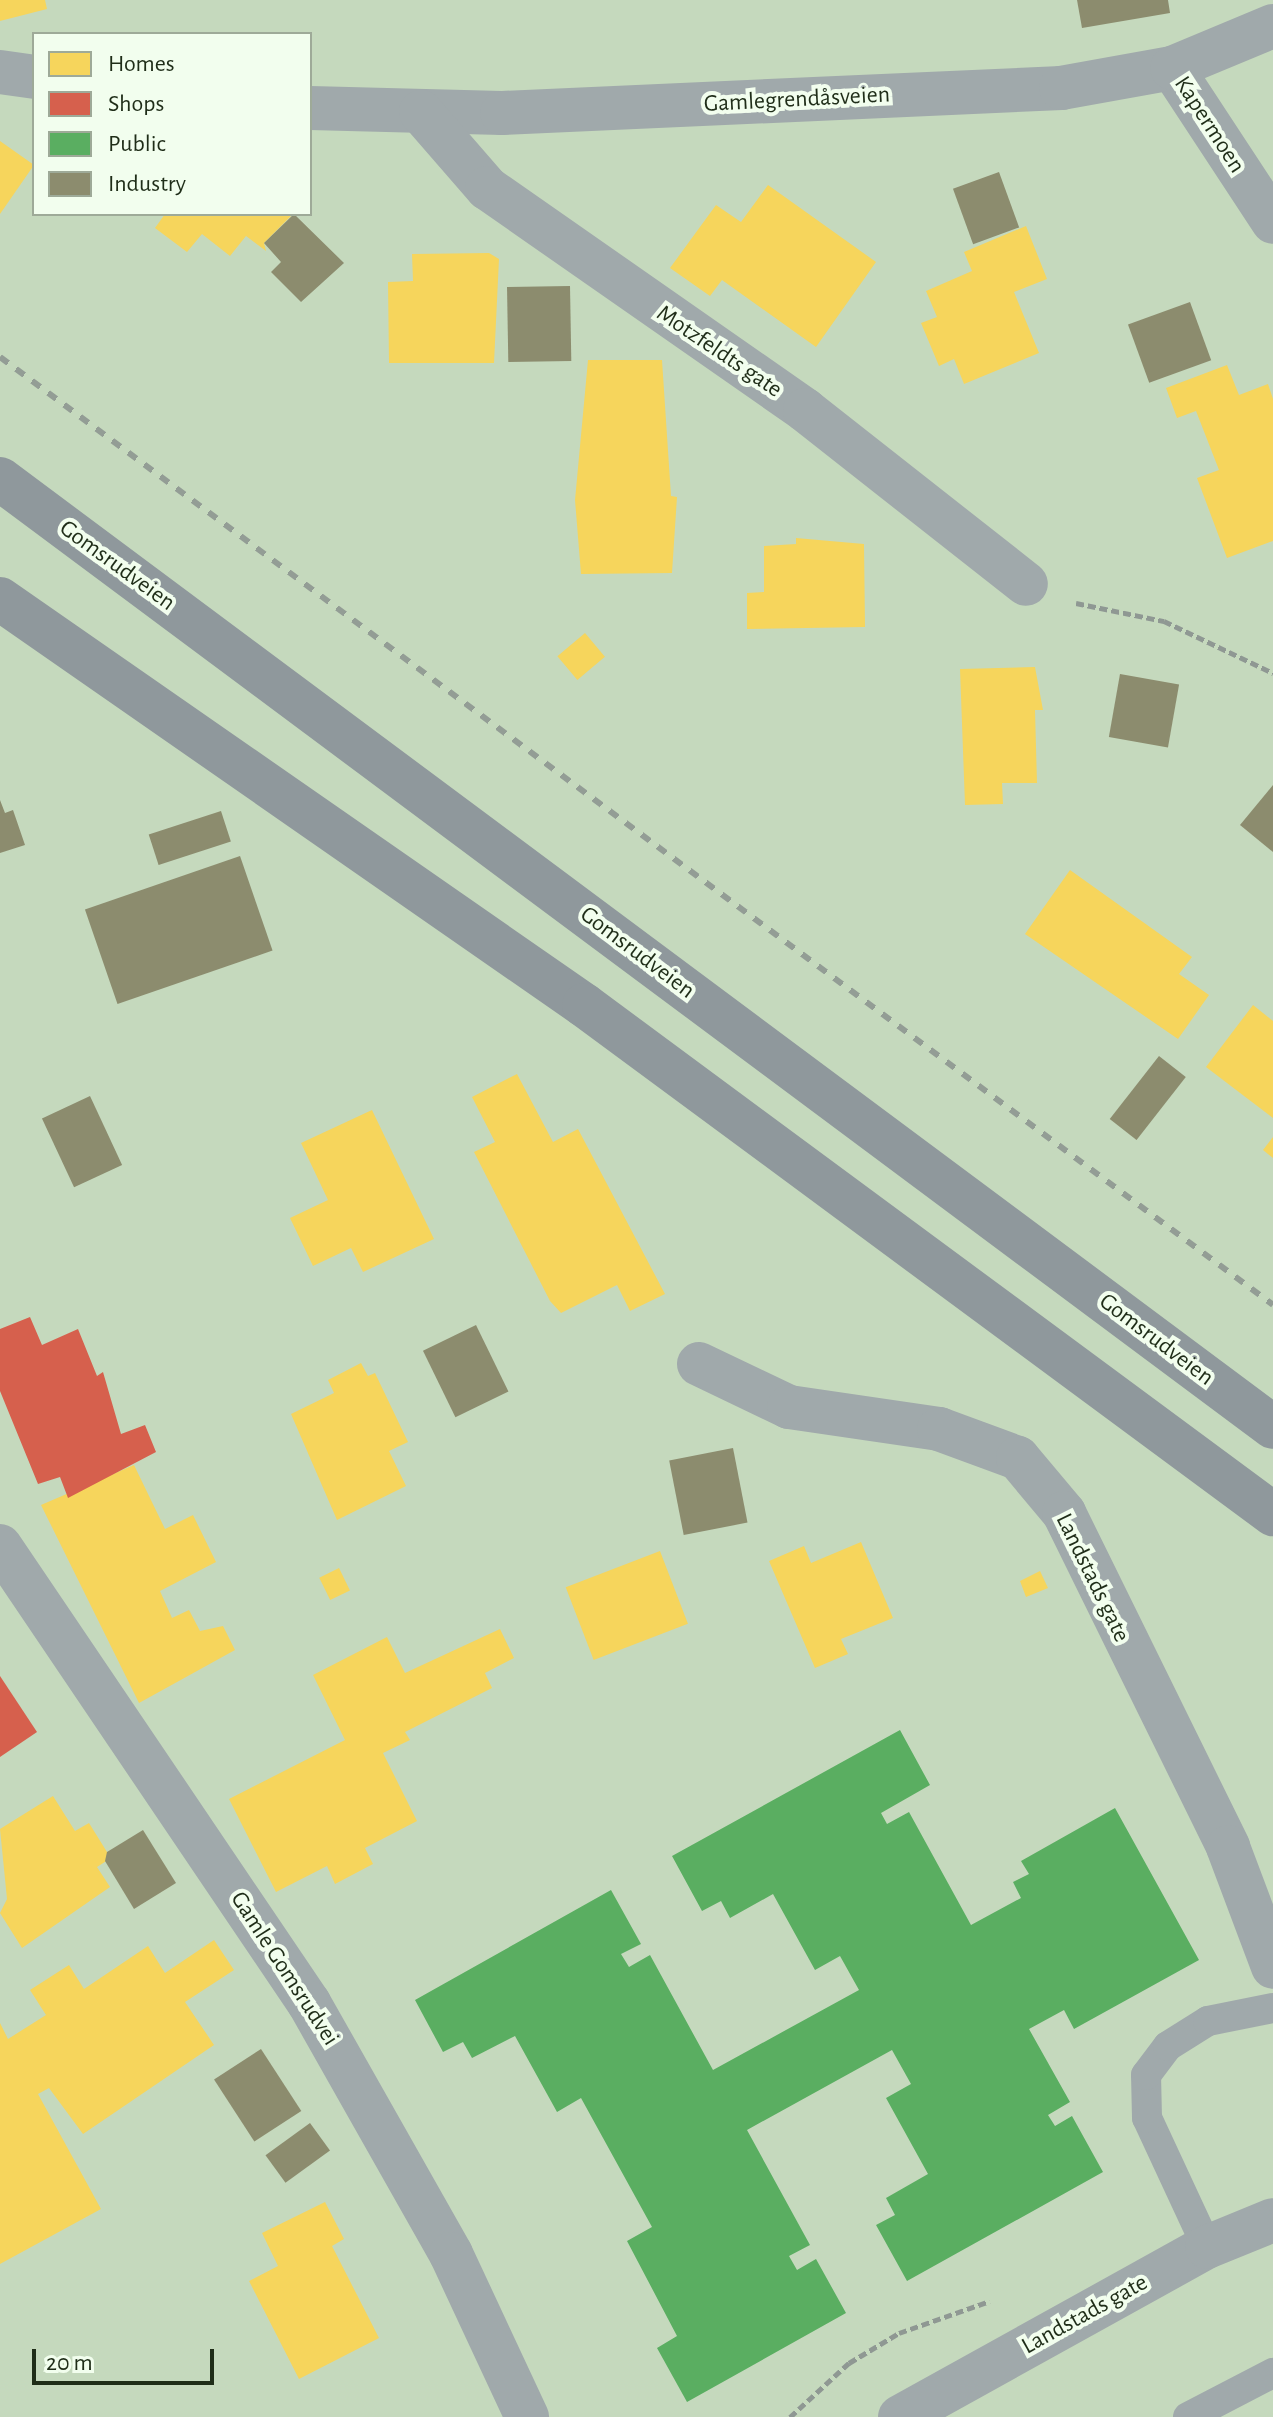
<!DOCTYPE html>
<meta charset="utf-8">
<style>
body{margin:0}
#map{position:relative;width:1273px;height:2417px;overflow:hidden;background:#c5d9bd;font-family:"Alegreya Sans",sans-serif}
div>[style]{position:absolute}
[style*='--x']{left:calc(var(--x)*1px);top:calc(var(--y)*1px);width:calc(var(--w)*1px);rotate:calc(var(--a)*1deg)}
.homes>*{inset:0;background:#f6d55c;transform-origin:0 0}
.shops>*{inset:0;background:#d6604d}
.public>*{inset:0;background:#5aae61}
.industry>*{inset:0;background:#8c8c6e;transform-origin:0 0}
.path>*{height:5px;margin-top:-2.5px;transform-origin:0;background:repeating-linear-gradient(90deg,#8f9893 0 8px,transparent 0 12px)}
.lane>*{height:30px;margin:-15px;padding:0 15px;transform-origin:15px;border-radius:15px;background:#a0a9ab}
.street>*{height:44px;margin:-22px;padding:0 22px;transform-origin:22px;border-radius:22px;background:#a0a9ab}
.primary>*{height:44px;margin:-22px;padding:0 22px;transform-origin:22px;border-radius:22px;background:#8f989c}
.rail>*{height:6px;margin-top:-3px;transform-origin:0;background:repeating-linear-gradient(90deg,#939d95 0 10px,transparent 0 20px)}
span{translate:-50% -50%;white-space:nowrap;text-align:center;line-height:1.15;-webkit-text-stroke:8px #f2feee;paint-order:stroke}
.street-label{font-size:24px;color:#1f2d18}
.legend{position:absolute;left:32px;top:32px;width:280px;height:184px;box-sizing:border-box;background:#f2feee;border:2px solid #9eaa98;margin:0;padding:10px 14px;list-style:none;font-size:24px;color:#1f2d18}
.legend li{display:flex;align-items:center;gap:16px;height:40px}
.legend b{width:40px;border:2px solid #9eaa98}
.scale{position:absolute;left:32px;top:2349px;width:182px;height:36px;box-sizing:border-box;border:4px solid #1f2d18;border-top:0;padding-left:10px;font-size:24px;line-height:28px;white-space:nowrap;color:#1f2d18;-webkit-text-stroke:6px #f2feee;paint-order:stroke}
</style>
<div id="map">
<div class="homes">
<i style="clip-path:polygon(0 0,45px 0,47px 9px,0 21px)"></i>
<i style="clip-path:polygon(0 141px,34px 165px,0 214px)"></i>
<i style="clip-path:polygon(768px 185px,876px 262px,816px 347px,722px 280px,710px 296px,670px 268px,716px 205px,741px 222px)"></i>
<i style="clip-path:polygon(165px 214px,288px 214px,291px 216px,264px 243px,266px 251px,246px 236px,230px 256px,202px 234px,187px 252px,155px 228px)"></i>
<i style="clip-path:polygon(1026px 226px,1047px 279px,1014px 292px,1039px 353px,964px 384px,954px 359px,939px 366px,921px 323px,937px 317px,926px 291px,972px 271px,964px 252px)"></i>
<i style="clip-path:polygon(489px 253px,499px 259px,494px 363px,389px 363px,388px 282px,413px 281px,412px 254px)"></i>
<i style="clip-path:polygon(588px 360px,662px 360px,671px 496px,677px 497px,672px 573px,581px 574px,575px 500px)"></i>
<i style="clip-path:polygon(1227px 365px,1239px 395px,1268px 384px,1273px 399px,1273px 541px,1227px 558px,1197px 478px,1219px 470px,1196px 411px,1177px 418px,1166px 388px)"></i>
<i style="clip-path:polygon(796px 538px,864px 544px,865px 627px,747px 629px,747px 593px,764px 592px,764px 546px,796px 544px)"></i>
<i style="left:585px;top:633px;width:31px;height:36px;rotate:50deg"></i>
<i style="clip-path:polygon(1035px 667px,1043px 710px,1035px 710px,1037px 783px,1002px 783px,1003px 804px,965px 805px,960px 669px)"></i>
<i style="clip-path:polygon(1070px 870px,1192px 957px,1179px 974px,1209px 995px,1178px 1039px,1025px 934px)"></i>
<i style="clip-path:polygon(1253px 1005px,1273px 1021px,1273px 1118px,1206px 1067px)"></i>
<i style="clip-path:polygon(517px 1074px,553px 1142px,578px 1129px,665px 1294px,630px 1311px,617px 1285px,561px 1313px,550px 1301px,474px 1152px,495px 1142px,472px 1097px)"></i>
<i style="clip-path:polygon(372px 1110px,434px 1239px,363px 1272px,351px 1248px,313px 1266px,290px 1218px,328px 1200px,301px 1143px)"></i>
<i style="clip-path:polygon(1273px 1137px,1273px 1158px,1263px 1150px)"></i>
<i style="clip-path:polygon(361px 1363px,368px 1376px,375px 1373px,408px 1442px,389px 1451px,406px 1486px,337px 1520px,291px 1414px,334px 1393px,328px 1380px)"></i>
<i style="clip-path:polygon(134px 1465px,165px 1529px,193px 1515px,216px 1562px,160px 1591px,172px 1618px,189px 1610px,200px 1631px,223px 1626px,235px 1650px,139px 1703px,41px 1505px)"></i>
<i style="clip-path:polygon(861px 1542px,893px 1618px,841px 1639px,848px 1654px,815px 1668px,769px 1561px,804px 1546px,811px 1563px)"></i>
<i style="left:660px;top:1551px;width:78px;height:101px;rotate:69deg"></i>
<i style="left:339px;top:1568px;width:25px;height:22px;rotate:64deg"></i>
<i style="clip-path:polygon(1040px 1571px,1048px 1588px,1026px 1597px,1020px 1581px)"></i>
<i style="clip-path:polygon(500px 1629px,514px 1658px,485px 1673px,492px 1688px,405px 1732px,410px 1740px,383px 1753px,417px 1821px,365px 1848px,373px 1864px,335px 1884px,327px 1866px,276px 1892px,229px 1799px,345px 1740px,313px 1675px,387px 1637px,405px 1673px)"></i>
<i style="clip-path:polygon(53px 1796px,75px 1831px,89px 1823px,107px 1852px,111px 1858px,97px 1867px,110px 1887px,22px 1948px,0 1913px,7px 1899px,0 1829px)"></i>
<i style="clip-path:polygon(214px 1940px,234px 1970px,185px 2002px,214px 2045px,83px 2134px,49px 2088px,38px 2094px,101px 2209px,0 2264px,0 2023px,8px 2039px,46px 2015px,30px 1990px,69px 1965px,84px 1989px,148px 1946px,165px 1973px)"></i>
<i style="clip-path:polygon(325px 2202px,344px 2239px,332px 2246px,379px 2338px,299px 2379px,249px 2281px,278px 2266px,262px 2233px)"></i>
</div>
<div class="shops">
<i style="clip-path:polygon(30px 1317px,42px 1345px,78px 1329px,97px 1376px,103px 1372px,121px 1434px,145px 1425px,156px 1452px,68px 1498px,60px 1477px,38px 1484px,0 1391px,0 1329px)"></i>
<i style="clip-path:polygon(0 1676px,37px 1732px,0 1757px)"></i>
</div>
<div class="public">
<i style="clip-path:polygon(900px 1730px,930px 1785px,881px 1813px,887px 1824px,909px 1812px,971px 1925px,1021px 1898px,1013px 1882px,1029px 1874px,1021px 1861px,1115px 1808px,1199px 1960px,1074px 2029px,1064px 2010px,1029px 2029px,1070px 2102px,1048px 2115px,1055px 2126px,1072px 2116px,1103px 2172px,907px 2281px,876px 2225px,895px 2215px,886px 2198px,928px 2174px,886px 2098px,911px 2084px,892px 2050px,747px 2130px,810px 2245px,789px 2256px,797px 2270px,816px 2259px,846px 2313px,687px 2402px,657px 2348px,677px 2336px,627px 2241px,652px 2227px,581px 2098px,557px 2112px,515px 2036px,472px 2058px,463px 2042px,443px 2052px,415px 2000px,611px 1890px,641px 1944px,621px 1954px,629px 1967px,650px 1955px,713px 2070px,859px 1990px,840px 1956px,815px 1970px,773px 1894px,730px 1918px,721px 1901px,702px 1911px,672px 1856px)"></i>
</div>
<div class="industry">
<i style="clip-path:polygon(1077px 0,1168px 0,1170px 13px,1082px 28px)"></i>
<i style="left:999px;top:172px;width:59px;height:49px;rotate:70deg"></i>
<i style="clip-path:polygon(294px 214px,344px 263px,301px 302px,271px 272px,281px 262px,264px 243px)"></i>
<i style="left:570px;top:286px;width:75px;height:63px;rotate:89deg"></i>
<i style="left:1190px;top:302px;width:62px;height:66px;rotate:70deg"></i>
<i style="left:1120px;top:674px;width:60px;height:64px;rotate:10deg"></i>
<i style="clip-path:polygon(1273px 785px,1273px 852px,1240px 825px)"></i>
<i style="clip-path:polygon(0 800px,5px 813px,13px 810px,25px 845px,0 853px)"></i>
<i style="left:221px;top:811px;width:32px;height:76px;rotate:72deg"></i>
<i style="left:240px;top:856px;width:100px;height:164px;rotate:71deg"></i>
<i style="left:1159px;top:1056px;width:34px;height:80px;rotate:38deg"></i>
<i style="left:90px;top:1096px;width:76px;height:53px;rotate:65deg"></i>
<i style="left:476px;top:1325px;width:74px;height:59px;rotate:64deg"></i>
<i style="left:733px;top:1448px;width:76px;height:65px;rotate:79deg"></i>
<i style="clip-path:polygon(143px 1830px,176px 1883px,134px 1909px,105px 1861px,107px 1852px)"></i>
<i style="left:261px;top:2049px;width:74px;height:56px;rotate:57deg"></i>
<i style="left:310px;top:2123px;width:34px;height:55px;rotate:54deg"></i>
</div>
<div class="path">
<i style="--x:1076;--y:603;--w:90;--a:11.6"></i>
<i style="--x:1164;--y:621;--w:121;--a:25.5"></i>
<i style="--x:790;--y:2417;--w:80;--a:-42.5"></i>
<i style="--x:849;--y:2363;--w:58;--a:-31"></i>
<i style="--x:899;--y:2333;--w:96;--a:-19.4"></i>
</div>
<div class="lane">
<i style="--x:1207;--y:2247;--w:142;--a:-114.9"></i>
<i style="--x:1147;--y:2118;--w:43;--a:-91.3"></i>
<i style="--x:1146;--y:2075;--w:36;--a:-53"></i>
<i style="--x:1168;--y:2046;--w:47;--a:-32"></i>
<i style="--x:1208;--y:2021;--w:66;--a:-11.3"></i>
<i style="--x:1188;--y:2417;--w:96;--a:-27.4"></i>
</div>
<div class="street">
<i style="--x:1172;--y:68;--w:184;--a:56.7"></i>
<i style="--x:0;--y:72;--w:34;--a:8"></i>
<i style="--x:310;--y:108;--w:192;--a:1.5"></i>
<i style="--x:502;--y:113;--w:560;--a:-2.56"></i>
<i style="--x:1061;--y:88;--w:113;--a:-10.2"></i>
<i style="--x:1172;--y:68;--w:109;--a:-22.6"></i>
<i style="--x:421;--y:112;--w:101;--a:49"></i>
<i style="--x:487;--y:188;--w:388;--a:34.9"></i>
<i style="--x:805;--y:410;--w:281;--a:38.2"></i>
<i style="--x:699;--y:1364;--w:100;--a:25.5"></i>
<i style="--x:789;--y:1407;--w:152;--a:8.3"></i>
<i style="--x:939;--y:1429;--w:84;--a:20.2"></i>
<i style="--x:1018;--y:1458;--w:72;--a:50.1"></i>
<i style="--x:1064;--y:1513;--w:372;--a:63.8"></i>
<i style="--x:1228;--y:1847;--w:128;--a:69.4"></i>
<i style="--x:0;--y:1546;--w:552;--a:55.94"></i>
<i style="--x:309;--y:2003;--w:288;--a:60.5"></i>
<i style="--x:451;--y:2254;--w:180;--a:65"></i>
<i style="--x:900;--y:2417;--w:351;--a:-29"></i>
<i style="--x:1207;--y:2247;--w:71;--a:-22.2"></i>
</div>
<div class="primary">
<i style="--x:0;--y:479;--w:1587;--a:36.67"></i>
<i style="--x:0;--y:599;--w:711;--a:34.81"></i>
<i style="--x:584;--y:1005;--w:857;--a:36.46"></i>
</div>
<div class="rail">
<i style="--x:0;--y:357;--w:1587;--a:36.67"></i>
</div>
<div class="street-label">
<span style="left:797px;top:100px;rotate:-3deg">Gamlegrendåsveien</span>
<span style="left:1209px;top:125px;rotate:57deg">Kapermoen</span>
<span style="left:719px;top:352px;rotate:34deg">Motzfeldts gate</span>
<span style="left:117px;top:566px;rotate:36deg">Gomsrudveien</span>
<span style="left:637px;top:953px;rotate:37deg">Gomsrudveien</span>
<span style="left:1156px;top:1340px;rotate:37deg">Gomsrudveien</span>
<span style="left:1092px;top:1578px;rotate:64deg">Landstads gate</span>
<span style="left:284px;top:1969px;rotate:57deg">Gamle Gomsrudvei</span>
<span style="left:1085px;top:2315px;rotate:-29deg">Landstads gate</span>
</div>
<ul class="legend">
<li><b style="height:22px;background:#f6d55c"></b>Homes</li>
<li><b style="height:22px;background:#d6604d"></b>Shops</li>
<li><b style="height:22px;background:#5aae61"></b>Public</li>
<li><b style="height:22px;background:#8c8c6e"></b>Industry</li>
</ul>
<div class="scale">20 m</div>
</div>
